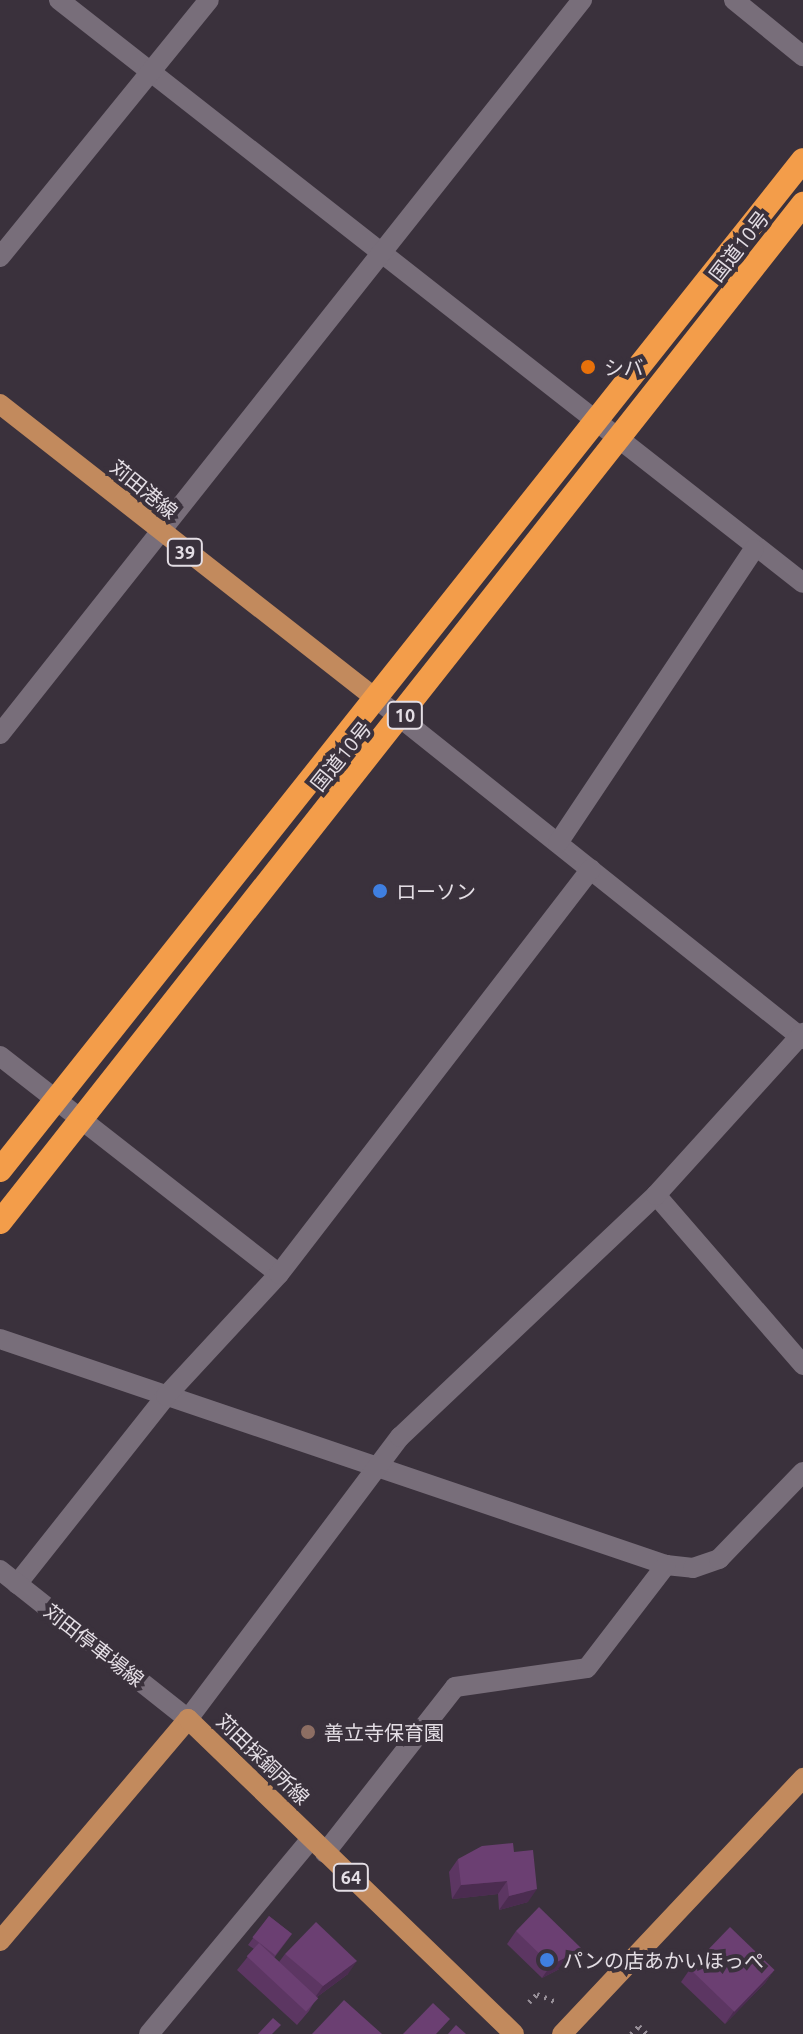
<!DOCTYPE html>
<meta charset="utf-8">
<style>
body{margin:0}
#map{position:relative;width:803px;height:2034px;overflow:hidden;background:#3a313c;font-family:Ubuntu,"Noto Sans JP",sans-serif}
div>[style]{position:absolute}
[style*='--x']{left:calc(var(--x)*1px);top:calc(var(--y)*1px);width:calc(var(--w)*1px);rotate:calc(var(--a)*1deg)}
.path>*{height:5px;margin-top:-2.5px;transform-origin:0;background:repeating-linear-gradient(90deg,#968e97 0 2px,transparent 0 8px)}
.street>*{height:20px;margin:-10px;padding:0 10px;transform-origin:10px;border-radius:10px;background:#786e7a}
.secondary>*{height:20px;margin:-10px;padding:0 10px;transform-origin:10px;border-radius:10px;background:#786e7a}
.primary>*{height:20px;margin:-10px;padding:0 10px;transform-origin:10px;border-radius:10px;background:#c28a5d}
.highway>*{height:24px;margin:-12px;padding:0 12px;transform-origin:12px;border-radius:12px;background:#f39d4a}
.wall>*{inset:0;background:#5c3662}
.shaded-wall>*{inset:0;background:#4b2c50}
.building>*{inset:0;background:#6b3f72;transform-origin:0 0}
.dots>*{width:22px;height:22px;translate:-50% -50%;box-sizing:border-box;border:4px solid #3a313c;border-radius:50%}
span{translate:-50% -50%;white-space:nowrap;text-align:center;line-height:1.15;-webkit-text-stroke:8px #3a313c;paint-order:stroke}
.shield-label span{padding:2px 6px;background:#3a313c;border:2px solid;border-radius:6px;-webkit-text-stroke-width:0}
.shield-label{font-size:18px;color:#e4dee5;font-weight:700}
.street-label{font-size:20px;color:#e4dee5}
.poi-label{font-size:20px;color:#e4dee5}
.left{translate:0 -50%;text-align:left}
</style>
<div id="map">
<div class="path">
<i style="--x:529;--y:2002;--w:11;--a:-45"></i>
<i style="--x:537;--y:1994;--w:22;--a:22"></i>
<i style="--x:631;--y:2034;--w:11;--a:-45"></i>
<i style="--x:639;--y:2026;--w:11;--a:45"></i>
</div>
<div class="street">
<i style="--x:59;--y:0;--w:945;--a:38.08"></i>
<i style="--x:734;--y:0;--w:89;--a:39.1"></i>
<i style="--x:0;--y:257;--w:331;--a:-50.9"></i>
<i style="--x:373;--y:696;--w:550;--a:38.58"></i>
<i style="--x:0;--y:734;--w:937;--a:-51.59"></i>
<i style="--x:558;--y:843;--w:353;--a:-56.3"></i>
<i style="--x:0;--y:1056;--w:354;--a:38"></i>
<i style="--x:656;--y:1195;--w:225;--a:49.1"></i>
<i style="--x:0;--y:1339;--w:703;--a:18.74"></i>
<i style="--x:666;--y:1565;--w:27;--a:6"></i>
<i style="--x:693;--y:1568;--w:28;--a:-19"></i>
<i style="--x:719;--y:1559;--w:121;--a:-46"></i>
<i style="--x:17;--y:1584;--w:240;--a:-51.6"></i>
<i style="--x:166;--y:1396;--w:166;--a:-47.2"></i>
<i style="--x:279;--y:1274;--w:511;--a:-52.39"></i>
<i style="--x:188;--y:1719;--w:353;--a:-53.1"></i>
<i style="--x:400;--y:1437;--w:352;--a:-43.4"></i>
<i style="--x:656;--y:1195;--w:219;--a:-47.8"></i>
<i style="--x:325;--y:1853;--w:211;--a:-51.9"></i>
<i style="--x:455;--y:1687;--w:133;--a:-8.2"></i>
<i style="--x:587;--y:1668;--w:130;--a:-52.5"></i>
<i style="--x:149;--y:2034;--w:254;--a:-50.3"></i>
</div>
<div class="secondary">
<i style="--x:0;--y:1570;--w:240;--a:38.4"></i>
</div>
<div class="primary">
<i style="--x:0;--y:404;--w:474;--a:38.1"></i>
<i style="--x:0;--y:1941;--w:291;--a:-49.7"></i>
<i style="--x:188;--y:1719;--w:453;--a:44"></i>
<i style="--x:562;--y:2034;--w:352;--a:-46.7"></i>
</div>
<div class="highway">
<i style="--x:0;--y:1170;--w:1290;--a:-51.51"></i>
<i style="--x:0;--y:1222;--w:1297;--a:-51.73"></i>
</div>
<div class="wall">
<i style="clip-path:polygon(514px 1852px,528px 1902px,499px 1910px,498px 1894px,452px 1899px,449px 1872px,458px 1859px)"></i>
<i style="clip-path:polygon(269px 1916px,292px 1934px,274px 1958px,279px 1962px,285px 1954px,348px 1974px,317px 1997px,309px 2011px,297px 2025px,237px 1970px,254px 1949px,248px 1945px)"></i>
<i style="clip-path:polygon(516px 1931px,582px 1949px,573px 1962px,542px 1978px,507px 1944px)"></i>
<i style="clip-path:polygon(690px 1969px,774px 1970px,765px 1983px,725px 2024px,681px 1982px)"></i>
</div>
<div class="shaded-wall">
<i style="clip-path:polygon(507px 1881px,498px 1894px,452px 1899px,461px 1885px)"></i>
<i style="clip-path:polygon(537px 1889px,528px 1902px,499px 1910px,509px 1896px)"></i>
<i style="clip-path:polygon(582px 1949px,573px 1962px,542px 1978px,551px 1965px)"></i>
<i style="clip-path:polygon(357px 1961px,348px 1974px,314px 1999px,323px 1986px)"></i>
<i style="clip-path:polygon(774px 1970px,765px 1983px,725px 2024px,734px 2011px)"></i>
</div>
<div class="building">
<i style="clip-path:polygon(513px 1843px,514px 1852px,533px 1850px,537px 1889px,509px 1896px,507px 1881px,461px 1885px,458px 1859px,482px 1846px)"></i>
<i style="clip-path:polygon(539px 1907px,582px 1949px,551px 1965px,516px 1931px)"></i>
<i style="left:269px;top:1916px;width:29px;height:27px;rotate:38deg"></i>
<i style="clip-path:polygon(316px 1922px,357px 1961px,323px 1986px,285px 1954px)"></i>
<i style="left:730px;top:1927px;width:62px;height:58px;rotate:44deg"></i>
<i style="left:259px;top:1943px;width:81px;height:18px;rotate:43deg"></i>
<i style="clip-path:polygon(344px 2000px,382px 2034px,312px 2034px)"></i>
<i style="clip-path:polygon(433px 2003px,450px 2019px,436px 2034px,403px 2034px)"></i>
<i style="clip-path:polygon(273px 2018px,281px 2025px,272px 2034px,258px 2034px)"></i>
<i style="clip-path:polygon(456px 2025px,466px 2034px,448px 2034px)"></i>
</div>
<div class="dots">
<i style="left:588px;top:367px;background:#e8710a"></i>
<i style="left:380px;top:891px;background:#3f7fe0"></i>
<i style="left:308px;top:1732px;background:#8d6e63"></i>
<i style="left:547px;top:1960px;background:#3f7fe0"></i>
</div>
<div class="shield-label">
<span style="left:185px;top:552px">39</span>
<span style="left:405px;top:715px">10</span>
<span style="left:351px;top:1877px">64</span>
</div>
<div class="street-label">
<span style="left:739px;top:246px;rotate:-52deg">国道10号</span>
<span style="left:144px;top:489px;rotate:39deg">苅田港線</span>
<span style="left:341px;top:756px;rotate:-51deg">国道10号</span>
<span style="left:94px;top:1645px;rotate:38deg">苅田停車場線</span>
<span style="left:263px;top:1759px;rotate:44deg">苅田採銅所線</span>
</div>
<div class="poi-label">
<span class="left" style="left:604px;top:367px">シバ</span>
<span class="left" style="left:396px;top:891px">ローソン</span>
<span class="left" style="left:324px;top:1732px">善立寺保育園</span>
<span class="left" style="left:563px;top:1960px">パンの店あかいほっぺ</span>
</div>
</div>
